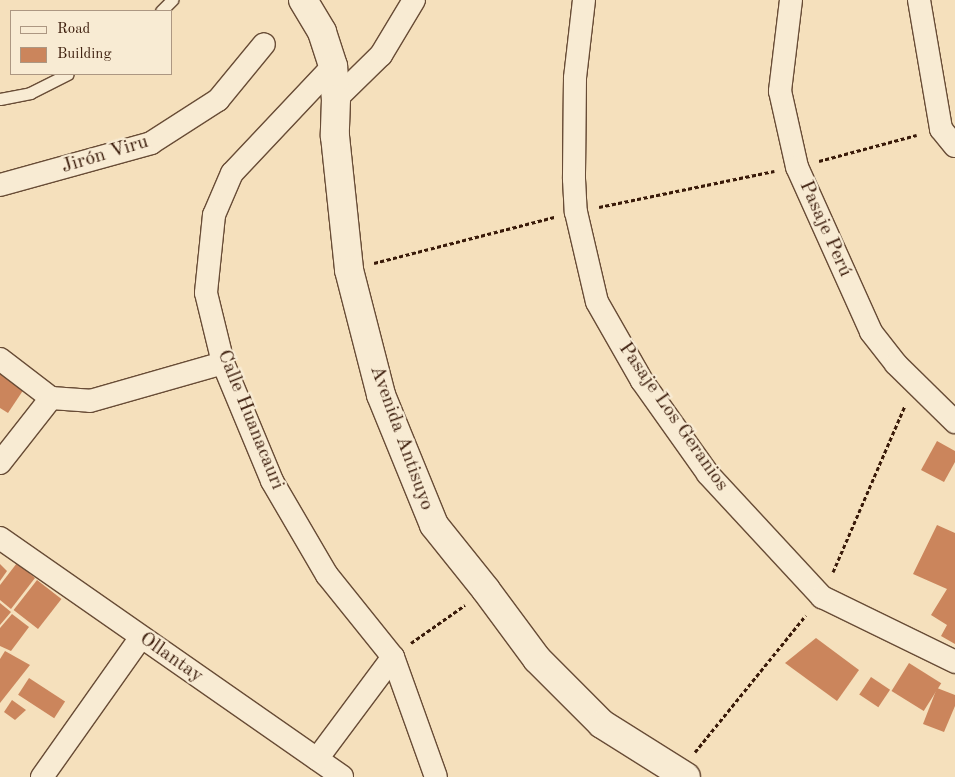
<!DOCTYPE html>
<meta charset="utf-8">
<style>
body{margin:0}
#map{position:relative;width:955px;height:777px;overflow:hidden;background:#f5e0bc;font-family:"Old Standard TT",serif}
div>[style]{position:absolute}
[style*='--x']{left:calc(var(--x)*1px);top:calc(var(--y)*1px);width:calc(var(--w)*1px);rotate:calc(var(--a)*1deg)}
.building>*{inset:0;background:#cb855c;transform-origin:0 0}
.path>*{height:3px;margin-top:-1.5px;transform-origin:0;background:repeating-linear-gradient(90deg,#391a09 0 4px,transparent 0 6.5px)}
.roads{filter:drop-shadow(1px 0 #684c36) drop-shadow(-1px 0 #684c36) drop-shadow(0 1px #684c36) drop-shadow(0 -1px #684c36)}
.lane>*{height:11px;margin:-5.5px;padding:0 5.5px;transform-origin:5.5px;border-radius:5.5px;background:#f8ebd3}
.street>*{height:22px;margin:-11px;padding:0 11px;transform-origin:11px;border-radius:11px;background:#f8ebd3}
.secondary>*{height:28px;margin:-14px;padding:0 14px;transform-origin:14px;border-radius:14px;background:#f8ebd3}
span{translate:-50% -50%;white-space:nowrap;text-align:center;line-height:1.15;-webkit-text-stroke:4.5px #f8ebd3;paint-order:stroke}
.street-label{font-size:20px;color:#391a09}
.legend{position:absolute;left:10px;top:10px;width:162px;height:65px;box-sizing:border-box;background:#f8ebd3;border:1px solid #ac9782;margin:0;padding:6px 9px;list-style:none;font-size:15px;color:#391a09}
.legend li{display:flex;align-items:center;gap:10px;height:25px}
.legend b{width:25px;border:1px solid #ac9782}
</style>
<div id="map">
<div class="building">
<i style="clip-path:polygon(0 373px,24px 389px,8px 413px,0 408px)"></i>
<i style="clip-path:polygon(937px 441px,955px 451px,955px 462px,944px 482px,921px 470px)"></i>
<i style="clip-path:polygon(937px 525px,955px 533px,955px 644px,941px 636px,947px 625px,931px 615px,947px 589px,913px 574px)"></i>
<i style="clip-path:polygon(17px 563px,35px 578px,11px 609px,0 600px,0 585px)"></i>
<i style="clip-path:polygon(0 564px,7px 571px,0 581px)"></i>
<i style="left:37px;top:580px;width:31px;height:38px;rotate:38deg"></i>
<i style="clip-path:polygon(0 603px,11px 612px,0 625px)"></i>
<i style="clip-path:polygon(12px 614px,29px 627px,11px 651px,0 646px,0 628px)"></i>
<i style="clip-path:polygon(816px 638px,859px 670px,837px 701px,785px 663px)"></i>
<i style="clip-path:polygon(5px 651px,30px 665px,0 703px,0 659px)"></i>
<i style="left:909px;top:663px;width:38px;height:33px;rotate:32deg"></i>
<i style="left:871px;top:677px;width:23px;height:21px;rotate:34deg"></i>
<i style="left:29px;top:678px;width:43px;height:20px;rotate:33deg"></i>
<i style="clip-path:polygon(937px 688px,955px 695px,955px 706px,944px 732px,923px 724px)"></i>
<i style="clip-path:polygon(12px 700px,26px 710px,15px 720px,4px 712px)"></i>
</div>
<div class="path">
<i style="--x:819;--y:161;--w:101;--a:-14.9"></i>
<i style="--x:599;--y:207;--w:179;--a:-11.6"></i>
<i style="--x:374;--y:263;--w:186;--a:-14.3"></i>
<i style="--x:833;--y:572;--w:181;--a:-66.6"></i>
<i style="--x:411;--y:643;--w:66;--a:-35.1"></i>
<i style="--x:695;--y:752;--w:176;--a:-51"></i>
</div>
<div class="roads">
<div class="lane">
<i style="--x:161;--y:11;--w:16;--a:-45"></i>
<i style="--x:0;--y:99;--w:31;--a:-11"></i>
<i style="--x:30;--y:93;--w:42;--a:-26.6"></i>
</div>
<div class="street">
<i style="--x:584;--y:0;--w:79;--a:96.6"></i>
<i style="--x:575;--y:78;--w:101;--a:90.6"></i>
<i style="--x:574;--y:179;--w:33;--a:87"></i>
<i style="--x:576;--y:212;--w:92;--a:76.9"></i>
<i style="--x:597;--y:302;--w:91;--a:60.3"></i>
<i style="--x:642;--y:381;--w:114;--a:54.6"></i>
<i style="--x:708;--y:474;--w:168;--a:47.2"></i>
<i style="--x:822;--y:597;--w:148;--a:26"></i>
<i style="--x:791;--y:0;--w:92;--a:96.9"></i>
<i style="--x:780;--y:91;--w:78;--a:77.4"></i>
<i style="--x:797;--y:167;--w:181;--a:65.8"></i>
<i style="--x:871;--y:332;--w:41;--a:52"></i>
<i style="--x:896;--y:364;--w:83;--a:44.5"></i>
<i style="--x:919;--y:0;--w:131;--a:80.3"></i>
<i style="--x:941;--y:129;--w:22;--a:51"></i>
<i style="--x:333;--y:66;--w:147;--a:133.3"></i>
<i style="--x:232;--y:173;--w:46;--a:113.2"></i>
<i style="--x:214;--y:215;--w:78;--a:95.9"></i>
<i style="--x:206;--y:293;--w:72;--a:76.3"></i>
<i style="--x:223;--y:363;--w:128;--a:67.4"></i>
<i style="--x:272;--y:481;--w:109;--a:59.7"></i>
<i style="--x:327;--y:575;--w:105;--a:51.2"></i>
<i style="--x:393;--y:657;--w:127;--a:70.3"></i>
<i style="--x:336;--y:99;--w:63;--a:-44.4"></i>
<i style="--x:381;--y:55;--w:64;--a:-59"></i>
<i style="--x:0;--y:185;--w:157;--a:-15.5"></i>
<i style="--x:151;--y:143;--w:80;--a:-32.7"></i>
<i style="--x:218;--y:100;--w:72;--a:-50.6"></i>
<i style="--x:0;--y:359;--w:64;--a:37.4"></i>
<i style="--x:0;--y:463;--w:83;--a:-51.9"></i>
<i style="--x:51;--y:398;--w:39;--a:4"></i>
<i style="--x:90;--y:401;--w:138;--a:-15.9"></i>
<i style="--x:0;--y:538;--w:417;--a:34.9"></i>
<i style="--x:317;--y:759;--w:127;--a:-53.3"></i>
<i style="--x:42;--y:777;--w:171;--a:-54.7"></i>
</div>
<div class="secondary">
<i style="--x:303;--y:0;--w:37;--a:59"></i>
<i style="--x:322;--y:32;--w:36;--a:72"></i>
<i style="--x:333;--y:66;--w:33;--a:85"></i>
<i style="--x:336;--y:99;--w:37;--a:92"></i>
<i style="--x:335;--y:136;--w:135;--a:84"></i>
<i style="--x:349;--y:270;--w:129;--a:75.6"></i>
<i style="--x:381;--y:395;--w:140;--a:67.8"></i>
<i style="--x:434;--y:525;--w:83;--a:51.3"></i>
<i style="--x:486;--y:590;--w:86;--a:53.5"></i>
<i style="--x:537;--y:659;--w:92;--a:45"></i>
<i style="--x:602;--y:724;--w:99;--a:32.2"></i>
</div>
</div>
<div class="street-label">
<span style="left:105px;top:155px;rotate:-17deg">Jirón Viru</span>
<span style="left:825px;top:229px;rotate:66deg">Pasaje Perú</span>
<span style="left:673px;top:417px;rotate:55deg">Pasaje Los Geranios</span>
<span style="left:250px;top:420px;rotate:68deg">Calle Huanacauri</span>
<span style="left:401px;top:438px;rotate:70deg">Avenida Antisuyo</span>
<span style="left:171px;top:658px;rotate:35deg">Ollantay</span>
</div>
<ul class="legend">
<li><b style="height:6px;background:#f8ebd3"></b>Road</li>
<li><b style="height:14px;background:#cb855c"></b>Building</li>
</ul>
</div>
